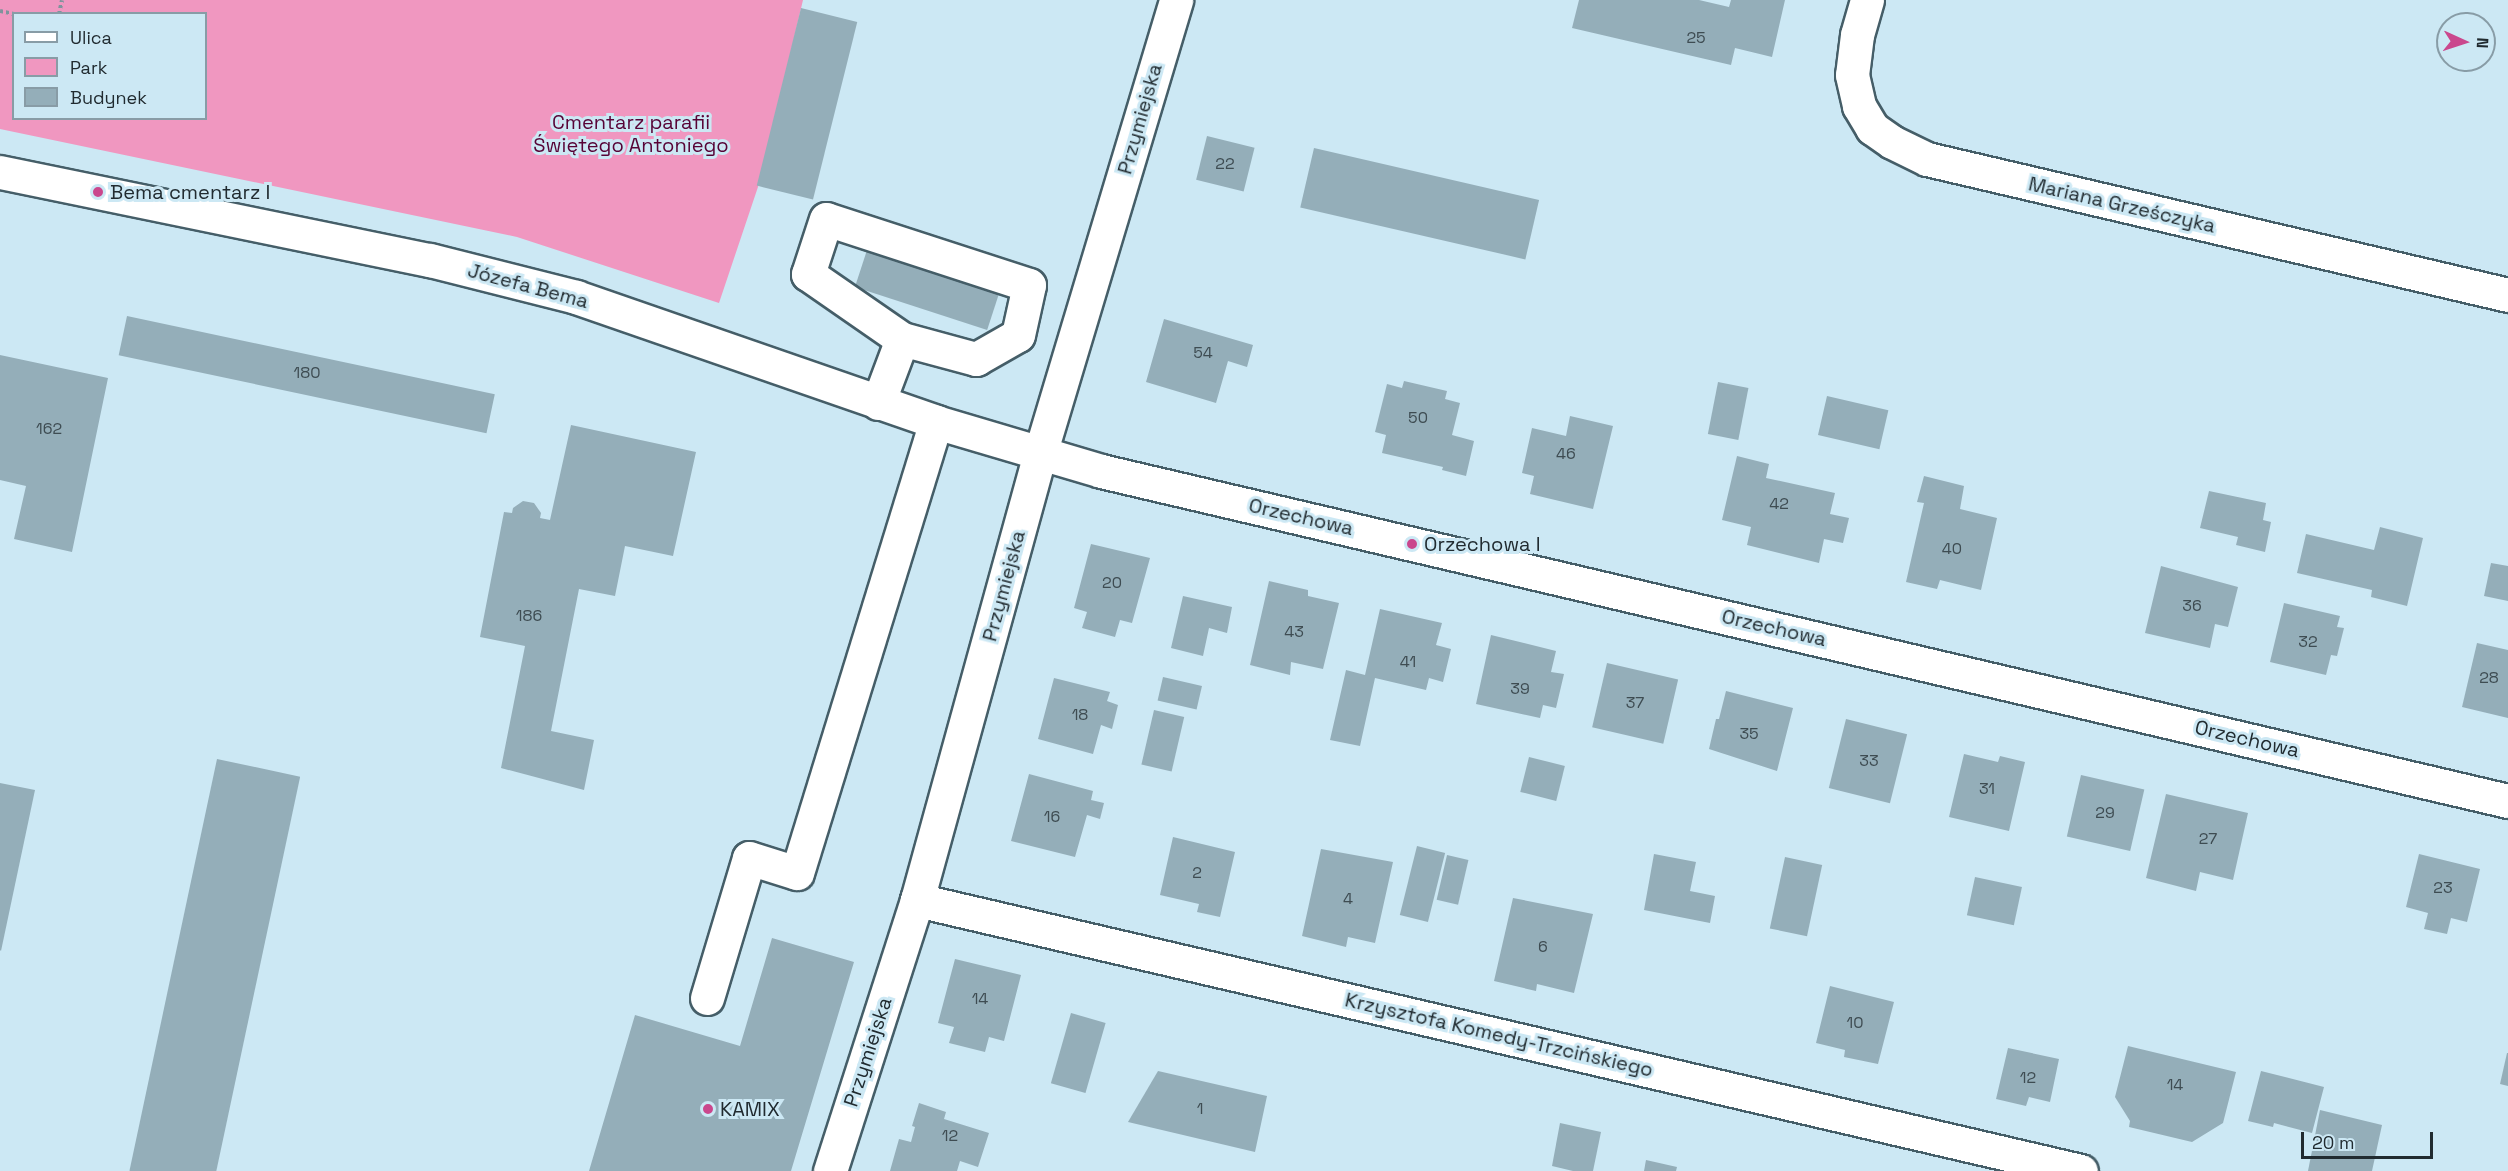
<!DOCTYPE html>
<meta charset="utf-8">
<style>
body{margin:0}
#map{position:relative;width:2508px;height:1171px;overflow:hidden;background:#cce8f4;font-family:"Space Grotesk",sans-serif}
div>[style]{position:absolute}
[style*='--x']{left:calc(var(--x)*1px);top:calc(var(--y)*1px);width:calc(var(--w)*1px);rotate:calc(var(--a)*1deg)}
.green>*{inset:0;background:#f097c0}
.building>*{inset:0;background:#94aeb9;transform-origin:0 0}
.path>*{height:4px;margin-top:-2px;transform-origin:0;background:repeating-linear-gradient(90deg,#7f939c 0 3px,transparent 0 6px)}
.roads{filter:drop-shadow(2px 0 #455e68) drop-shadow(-2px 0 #455e68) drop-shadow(0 2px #455e68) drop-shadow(0 -2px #455e68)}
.minor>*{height:33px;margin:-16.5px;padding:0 16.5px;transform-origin:16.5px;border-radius:16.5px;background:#fff}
.dots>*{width:16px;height:16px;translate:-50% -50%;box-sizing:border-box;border:3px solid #cce8f4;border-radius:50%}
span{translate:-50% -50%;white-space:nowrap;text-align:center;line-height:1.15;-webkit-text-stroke:6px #cce8f4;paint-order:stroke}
.number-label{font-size:16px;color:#3e4c52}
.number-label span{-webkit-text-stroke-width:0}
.street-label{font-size:20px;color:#212b30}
.park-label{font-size:20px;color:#570336}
.poi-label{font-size:20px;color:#212b30}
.left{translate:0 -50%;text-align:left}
.legend{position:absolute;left:12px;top:12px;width:195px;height:108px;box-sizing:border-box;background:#cce8f4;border:2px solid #889ca6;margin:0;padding:8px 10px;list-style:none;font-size:18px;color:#212b30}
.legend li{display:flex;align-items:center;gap:12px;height:30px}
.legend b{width:30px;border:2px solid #889ca6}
.north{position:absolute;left:2436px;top:12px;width:60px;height:60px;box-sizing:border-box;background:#cce8f4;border:2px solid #889ca6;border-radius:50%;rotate:93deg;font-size:16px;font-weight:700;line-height:24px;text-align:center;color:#212b30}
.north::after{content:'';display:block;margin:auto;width:21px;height:27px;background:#ca478d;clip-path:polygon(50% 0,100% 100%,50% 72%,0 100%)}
.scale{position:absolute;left:2301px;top:1132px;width:132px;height:27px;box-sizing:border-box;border:3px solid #212b30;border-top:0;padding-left:8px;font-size:18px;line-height:21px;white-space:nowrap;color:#212b30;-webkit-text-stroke:4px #cce8f4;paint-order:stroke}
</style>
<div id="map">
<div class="green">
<i style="clip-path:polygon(evenodd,0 0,803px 0,761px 178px,719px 303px,517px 237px,0 129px,0 0,14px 14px,206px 14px,206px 118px,14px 118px,14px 14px)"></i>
</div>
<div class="building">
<i style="clip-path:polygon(1579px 0,1699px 0,1729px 7px,1731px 0,1785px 0,1772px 57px,1735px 48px,1731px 65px,1572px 28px)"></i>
<i style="left:801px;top:8px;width:58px;height:183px;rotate:14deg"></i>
<i style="left:1207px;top:136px;width:49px;height:45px;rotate:14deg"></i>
<i style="left:1314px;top:148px;width:231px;height:61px;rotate:13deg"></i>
<i style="left:867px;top:250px;width:139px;height:39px;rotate:18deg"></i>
<i style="left:127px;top:316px;width:376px;height:40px;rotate:12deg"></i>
<i style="clip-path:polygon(1164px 319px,1253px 345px,1247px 367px,1228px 361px,1216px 403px,1146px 382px)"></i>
<i style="clip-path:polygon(0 355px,108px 378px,72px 552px,14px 539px,26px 486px,0 480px)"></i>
<i style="clip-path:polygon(1404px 381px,1447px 391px,1445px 399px,1460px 403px,1452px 435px,1474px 441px,1466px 476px,1442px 470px,1443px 467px,1382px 453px,1386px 435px,1375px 432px,1387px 384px,1402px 388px)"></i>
<i style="left:1718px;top:382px;width:31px;height:53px;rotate:11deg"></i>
<i style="left:1827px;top:396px;width:63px;height:40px;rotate:13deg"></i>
<i style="clip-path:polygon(1570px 416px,1613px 426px,1593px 509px,1530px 494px,1534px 476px,1522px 473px,1532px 428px,1566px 436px)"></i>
<i style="clip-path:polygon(571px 425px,696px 452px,673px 556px,625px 546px,615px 596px,579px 589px,551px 731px,594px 740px,584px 790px,501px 768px,525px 646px,480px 637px,504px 512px,512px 513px,513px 508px,523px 501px,534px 503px,541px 513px,540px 518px,550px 520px)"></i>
<i style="clip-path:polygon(1737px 456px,1769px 464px,1766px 478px,1835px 493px,1830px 514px,1849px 518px,1843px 543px,1824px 539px,1819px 563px,1747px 545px,1751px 527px,1722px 520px)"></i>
<i style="clip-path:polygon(1924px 476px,1964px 486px,1960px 509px,1997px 518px,1981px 590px,1940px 580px,1937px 589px,1906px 582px,1924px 503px,1917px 502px)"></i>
<i style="clip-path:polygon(2209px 491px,2266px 503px,2263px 520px,2271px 522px,2265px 552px,2236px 545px,2238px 537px,2200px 528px)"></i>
<i style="clip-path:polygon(2380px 527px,2423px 538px,2407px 606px,2371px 597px,2372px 590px,2297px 573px,2306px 534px,2374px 550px)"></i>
<i style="clip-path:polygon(1091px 544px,1150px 558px,1132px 623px,1120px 620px,1115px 637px,1082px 628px,1087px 612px,1074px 608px)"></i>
<i style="clip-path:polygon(2491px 563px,2508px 566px,2508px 601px,2484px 596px)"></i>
<i style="clip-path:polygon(2161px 566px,2238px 587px,2228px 627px,2215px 624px,2210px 648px,2145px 633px)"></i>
<i style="clip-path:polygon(1269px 581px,1308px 590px,1308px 596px,1339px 603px,1323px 669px,1291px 662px,1290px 675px,1250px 665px)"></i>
<i style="clip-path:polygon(1183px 596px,1232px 607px,1227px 633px,1209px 628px,1203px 656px,1171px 648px)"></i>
<i style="clip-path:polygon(2284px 603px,2340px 616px,2337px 627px,2344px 628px,2337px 656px,2331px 655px,2326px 675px,2270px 662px)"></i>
<i style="clip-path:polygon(1380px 609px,1442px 623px,1436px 645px,1451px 649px,1443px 682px,1429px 678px,1426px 690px,1375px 678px,1360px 746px,1330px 740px,1346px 670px,1365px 675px)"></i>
<i style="clip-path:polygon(1491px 635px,1556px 651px,1551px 672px,1564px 674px,1556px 708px,1543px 705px,1540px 718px,1476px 704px)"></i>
<i style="clip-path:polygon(2477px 643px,2508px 650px,2508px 718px,2462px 707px)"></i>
<i style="left:1607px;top:663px;width:73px;height:66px;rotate:13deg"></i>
<i style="left:1163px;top:677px;width:40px;height:24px;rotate:13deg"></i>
<i style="clip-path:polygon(1054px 678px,1110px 692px,1107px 701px,1118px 705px,1112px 729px,1101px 725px,1093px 754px,1038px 739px)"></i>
<i style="clip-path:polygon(1726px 691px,1793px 708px,1777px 771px,1709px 749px,1716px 719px,1719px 719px)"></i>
<i style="left:1154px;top:710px;width:31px;height:56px;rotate:13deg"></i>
<i style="left:1846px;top:719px;width:63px;height:71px;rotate:14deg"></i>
<i style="clip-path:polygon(1964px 754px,1998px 762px,2000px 756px,2025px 762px,2009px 831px,1949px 817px)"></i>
<i style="left:1529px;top:757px;width:37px;height:36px;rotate:14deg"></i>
<i style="left:217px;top:759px;width:85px;height:421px;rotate:12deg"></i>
<i style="clip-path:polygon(1029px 774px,1093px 791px,1091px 800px,1104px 803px,1100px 819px,1087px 815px,1075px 857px,1011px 841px)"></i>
<i style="left:2081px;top:775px;width:65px;height:63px;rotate:13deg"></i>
<i style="clip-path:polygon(0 783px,35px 790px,1px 951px,0 950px)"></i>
<i style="clip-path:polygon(2166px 794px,2248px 813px,2233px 880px,2200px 872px,2196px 891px,2146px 878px)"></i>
<i style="clip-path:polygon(1173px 837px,1235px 852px,1220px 917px,1197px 912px,1199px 904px,1160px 895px)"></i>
<i style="left:1417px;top:846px;width:29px;height:71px;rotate:14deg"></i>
<i style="clip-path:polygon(1321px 849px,1393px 862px,1375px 943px,1348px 937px,1346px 947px,1302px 936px)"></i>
<i style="clip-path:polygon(1654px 854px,1696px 862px,1690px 891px,1715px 896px,1710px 923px,1644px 910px)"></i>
<i style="clip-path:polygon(2419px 854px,2480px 869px,2467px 922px,2451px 918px,2447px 934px,2424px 929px,2428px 913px,2406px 907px)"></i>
<i style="left:1447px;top:855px;width:22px;height:46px;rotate:13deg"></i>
<i style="left:1785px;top:857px;width:38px;height:73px;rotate:12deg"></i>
<i style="left:1975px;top:877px;width:48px;height:39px;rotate:12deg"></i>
<i style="clip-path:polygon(1513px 898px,1593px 914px,1574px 993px,1537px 984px,1536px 991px,1494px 981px)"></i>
<i style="clip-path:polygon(772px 938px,854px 962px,791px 1171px,589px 1171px,635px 1015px,740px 1046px)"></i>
<i style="clip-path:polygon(955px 959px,1021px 975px,1004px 1041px,989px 1037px,985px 1052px,949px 1043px,954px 1027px,938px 1023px)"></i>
<i style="clip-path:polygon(1830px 986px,1894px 1002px,1878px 1064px,1844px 1057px,1845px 1050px,1816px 1043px)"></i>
<i style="left:1071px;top:1013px;width:36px;height:73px;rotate:16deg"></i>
<i style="clip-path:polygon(2128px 1046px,2236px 1072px,2223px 1123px,2192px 1142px,2129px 1127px,2130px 1121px,2115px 1097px)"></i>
<i style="clip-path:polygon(2008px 1048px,2059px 1059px,2050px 1102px,2029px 1097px,2026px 1106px,1996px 1099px)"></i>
<i style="clip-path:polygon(2507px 1053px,2508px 1053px,2508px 1086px,2500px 1084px)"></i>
<i style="clip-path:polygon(1158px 1071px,1267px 1096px,1255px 1152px,1128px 1122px)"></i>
<i style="clip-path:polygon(2261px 1071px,2324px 1087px,2312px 1133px,2274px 1123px,2273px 1127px,2248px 1121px)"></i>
<i style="clip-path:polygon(919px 1103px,946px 1112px,944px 1119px,989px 1133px,978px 1167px,960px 1161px,957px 1171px,890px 1171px,899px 1139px,911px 1142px,915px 1127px,912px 1126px)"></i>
<i style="clip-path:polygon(2320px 1110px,2382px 1125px,2372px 1171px,2308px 1171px)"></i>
<i style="clip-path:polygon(1560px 1123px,1601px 1132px,1593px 1171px,1573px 1171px,1552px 1166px)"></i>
<i style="clip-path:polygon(1646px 1160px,1677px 1167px,1676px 1171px,1644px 1171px)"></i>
</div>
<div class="path">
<i style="--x:0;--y:11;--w:14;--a:12"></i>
<i style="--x:59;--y:14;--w:14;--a:-78"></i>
</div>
<div class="roads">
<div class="minor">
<i style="--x:1867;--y:0;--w:36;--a:106"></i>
<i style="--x:1857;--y:35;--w:40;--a:97.1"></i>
<i style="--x:1852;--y:75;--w:32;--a:77"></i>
<i style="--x:1859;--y:106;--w:26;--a:59"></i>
<i style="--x:1872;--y:128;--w:24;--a:35"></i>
<i style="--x:1892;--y:142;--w:39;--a:26"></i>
<i style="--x:1927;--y:159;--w:597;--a:13.17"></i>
<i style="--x:0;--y:172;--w:439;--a:11.6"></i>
<i style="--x:430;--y:260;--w:151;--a:14.2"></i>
<i style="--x:576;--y:297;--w:381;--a:19.1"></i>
<i style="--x:936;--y:422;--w:172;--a:16.5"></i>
<i style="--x:1101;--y:471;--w:1445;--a:13.2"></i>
<i style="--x:878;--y:403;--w:68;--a:-69.4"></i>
<i style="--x:902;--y:339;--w:77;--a:15.1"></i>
<i style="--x:976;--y:359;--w:48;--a:-29.7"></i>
<i style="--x:1018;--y:335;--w:51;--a:-77.6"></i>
<i style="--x:1029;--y:285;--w:213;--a:-162"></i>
<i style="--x:826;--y:219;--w:58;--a:108.1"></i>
<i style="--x:808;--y:274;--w:114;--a:34.7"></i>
<i style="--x:917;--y:900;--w:1195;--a:13.11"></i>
<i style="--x:707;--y:998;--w:146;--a:-73.3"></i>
<i style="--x:749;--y:858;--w:50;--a:17.4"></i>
<i style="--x:797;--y:873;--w:472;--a:-72.9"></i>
<i style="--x:830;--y:1171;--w:285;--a:-72.2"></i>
<i style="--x:917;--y:900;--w:463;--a:-74.6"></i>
<i style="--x:1040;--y:454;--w:474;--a:-73.3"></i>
</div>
</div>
<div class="dots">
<i style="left:98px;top:192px;background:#ca478d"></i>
<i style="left:1412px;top:544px;background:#ca478d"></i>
<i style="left:708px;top:1109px;background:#ca478d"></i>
</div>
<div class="number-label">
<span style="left:1696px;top:38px">25</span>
<span style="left:1225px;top:164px">22</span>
<span style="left:1203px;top:353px">54</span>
<span style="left:307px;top:373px">180</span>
<span style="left:1418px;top:418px">50</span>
<span style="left:49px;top:429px">162</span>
<span style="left:1566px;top:454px">46</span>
<span style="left:1779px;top:504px">42</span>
<span style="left:1952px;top:549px">40</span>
<span style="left:1112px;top:583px">20</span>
<span style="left:2192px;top:606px">36</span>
<span style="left:529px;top:616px">186</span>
<span style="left:1294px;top:632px">43</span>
<span style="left:2308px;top:642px">32</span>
<span style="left:1408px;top:662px">41</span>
<span style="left:2489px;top:678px">28</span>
<span style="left:1520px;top:689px">39</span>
<span style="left:1635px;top:703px">37</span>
<span style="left:1080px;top:715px">18</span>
<span style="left:1749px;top:734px">35</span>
<span style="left:1869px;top:761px">33</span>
<span style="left:1987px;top:789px">31</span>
<span style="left:2105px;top:813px">29</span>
<span style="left:1052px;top:817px">16</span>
<span style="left:2208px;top:839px">27</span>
<span style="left:1197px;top:873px">2</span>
<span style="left:2443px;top:888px">23</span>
<span style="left:1348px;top:899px">4</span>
<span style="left:1543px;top:947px">6</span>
<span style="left:980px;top:999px">14</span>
<span style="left:1855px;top:1023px">10</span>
<span style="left:2028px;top:1078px">12</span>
<span style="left:2175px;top:1085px">14</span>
<span style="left:1200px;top:1109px">1</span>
<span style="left:950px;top:1136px">12</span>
</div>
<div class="street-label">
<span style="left:1140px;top:119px;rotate:-74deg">Przymiejska</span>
<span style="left:2122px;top:205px;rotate:13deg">Mariana Grześczyka</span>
<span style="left:528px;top:286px;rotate:15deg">Józefa Bema</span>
<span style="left:1301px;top:517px;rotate:13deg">Orzechowa</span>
<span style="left:1004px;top:586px;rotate:-75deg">Przymiejska</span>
<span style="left:1774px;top:628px;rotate:13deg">Orzechowa</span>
<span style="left:2247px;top:739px;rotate:13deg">Orzechowa</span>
<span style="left:1499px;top:1035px;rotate:13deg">Krzysztofa Komedy-Trzcińskiego</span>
<span style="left:868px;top:1052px;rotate:-72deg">Przymiejska</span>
</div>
<div class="park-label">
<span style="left:631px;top:134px">Cmentarz parafii<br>Świętego Antoniego</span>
</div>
<div class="poi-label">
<span class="left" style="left:110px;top:192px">Bema cmentarz I</span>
<span class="left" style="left:1424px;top:544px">Orzechowa I</span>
<span class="left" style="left:720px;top:1109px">KAMIX</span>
</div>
<ul class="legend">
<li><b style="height:8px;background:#fff"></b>Ulica</li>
<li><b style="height:16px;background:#f097c0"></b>Park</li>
<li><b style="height:16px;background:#94aeb9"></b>Budynek</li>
</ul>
<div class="north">N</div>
<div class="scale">20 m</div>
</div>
